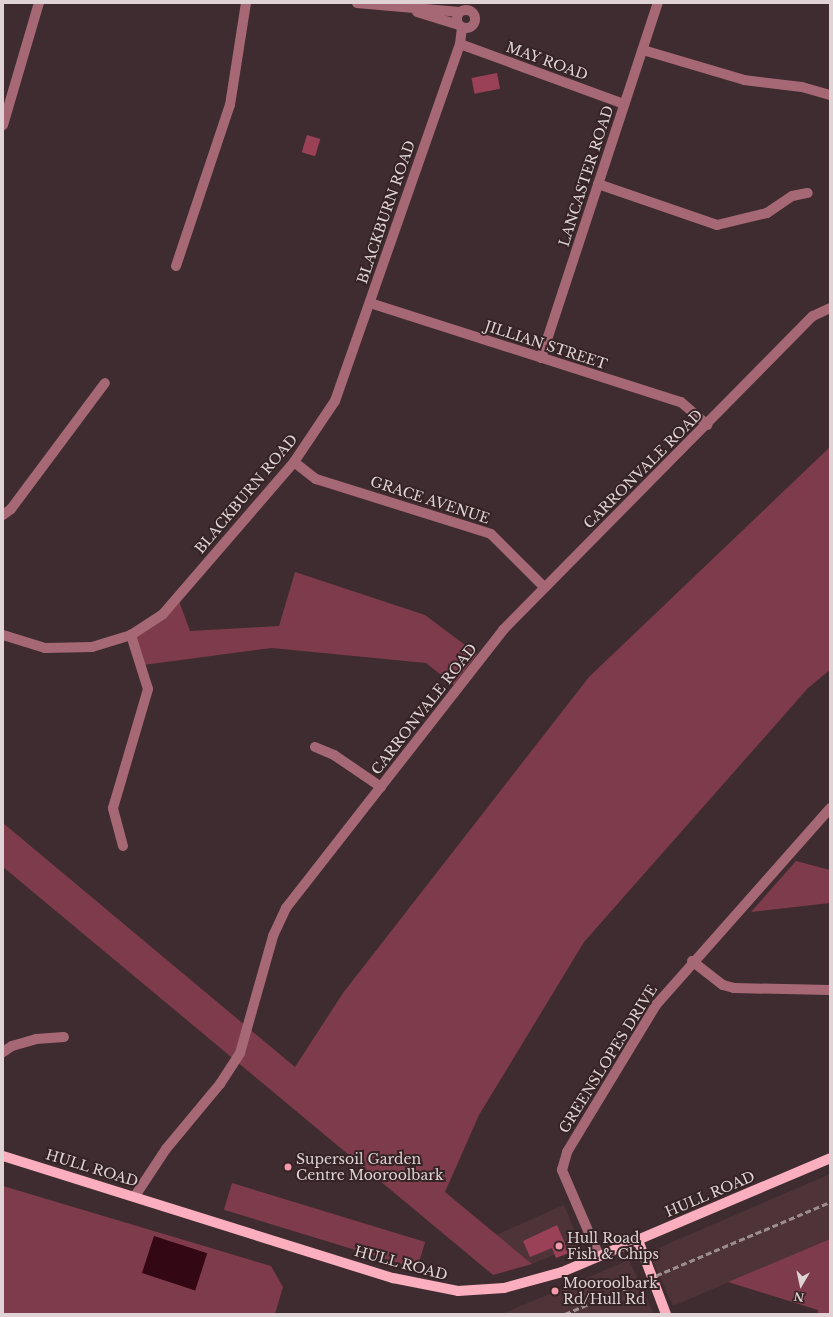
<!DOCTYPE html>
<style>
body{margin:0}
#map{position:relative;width:833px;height:1317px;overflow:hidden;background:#3f2c30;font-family:"Libre Baskerville",serif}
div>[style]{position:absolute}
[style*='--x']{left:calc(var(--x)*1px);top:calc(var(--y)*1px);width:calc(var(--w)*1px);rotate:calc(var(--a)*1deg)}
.built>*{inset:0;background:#4e3439}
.green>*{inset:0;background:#7e3b4c;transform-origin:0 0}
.water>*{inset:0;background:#340715;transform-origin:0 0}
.building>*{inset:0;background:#9a4158;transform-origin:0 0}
.minor>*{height:10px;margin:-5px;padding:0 5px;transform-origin:5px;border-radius:5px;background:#a66875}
.minor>.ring{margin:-5px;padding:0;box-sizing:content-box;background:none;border:10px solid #a66875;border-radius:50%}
.major>*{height:10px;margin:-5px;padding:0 5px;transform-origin:5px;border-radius:5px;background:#fbaebd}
.rail>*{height:3px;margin-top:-1.5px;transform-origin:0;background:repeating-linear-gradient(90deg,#9c8d90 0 6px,transparent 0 9px)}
.dots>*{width:11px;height:11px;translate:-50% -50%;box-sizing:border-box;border:2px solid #352326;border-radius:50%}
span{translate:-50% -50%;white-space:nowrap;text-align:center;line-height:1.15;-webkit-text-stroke:4px #352326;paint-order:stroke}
.street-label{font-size:14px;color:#dfd3d5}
.poi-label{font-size:14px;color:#dfd3d5}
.left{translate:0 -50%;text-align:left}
.frame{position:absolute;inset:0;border:4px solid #dfd3d5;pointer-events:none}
.north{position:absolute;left:781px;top:1265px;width:40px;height:40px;-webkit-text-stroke:3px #352326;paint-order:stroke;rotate:189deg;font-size:11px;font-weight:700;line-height:16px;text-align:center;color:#dfd3d5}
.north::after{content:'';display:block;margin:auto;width:14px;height:18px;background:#dfd3d5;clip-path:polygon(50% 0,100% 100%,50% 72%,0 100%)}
</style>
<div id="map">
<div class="built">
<i style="clip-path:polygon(830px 1174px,830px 1239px,673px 1306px,649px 1252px)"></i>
<i style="clip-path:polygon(564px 1205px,580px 1244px,532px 1264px,496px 1235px)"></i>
<i style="clip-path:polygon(629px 1260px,654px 1314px,502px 1314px)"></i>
</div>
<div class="green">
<i style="clip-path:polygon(830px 447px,830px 670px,808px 688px,584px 942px,479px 1115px,445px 1192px,532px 1264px,493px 1275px,3px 867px,3px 823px,295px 1067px,343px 993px,589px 677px)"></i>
<i style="clip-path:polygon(295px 572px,425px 615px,477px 654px,454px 685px,426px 663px,272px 648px,143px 665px,133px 635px,179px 601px,190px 631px,279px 626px)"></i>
<i style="clip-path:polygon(796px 861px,830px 870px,830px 903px,751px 912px)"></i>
<i style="left:232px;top:1183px;width:202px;height:28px;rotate:17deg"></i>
<i style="clip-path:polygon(3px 1186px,271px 1266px,283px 1287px,275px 1314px,3px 1314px)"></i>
<i style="clip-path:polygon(830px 1239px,830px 1314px,818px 1314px,818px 1310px,728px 1282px)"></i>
</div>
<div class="water">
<i style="left:154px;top:1236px;width:56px;height:39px;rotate:18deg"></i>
</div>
<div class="building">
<i style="left:497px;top:73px;width:16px;height:26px;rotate:79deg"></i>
<i style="left:307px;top:135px;width:14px;height:18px;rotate:17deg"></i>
<i style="clip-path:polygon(557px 1225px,569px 1253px,556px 1258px,552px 1248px,530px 1257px,523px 1241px)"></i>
</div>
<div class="minor">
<i style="--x:357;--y:3;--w:103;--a:5"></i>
<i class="ring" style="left:457px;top:10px;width:8px;height:8px"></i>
<i style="--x:417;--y:12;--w:44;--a:17.2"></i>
<i style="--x:460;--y:44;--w:175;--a:20.1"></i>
<i style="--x:643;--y:50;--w:105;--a:16.5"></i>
<i style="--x:744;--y:80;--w:58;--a:6.9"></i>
<i style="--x:802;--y:87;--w:29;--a:16"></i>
<i style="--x:3;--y:125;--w:127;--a:-73.6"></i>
<i style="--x:598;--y:184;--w:126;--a:19"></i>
<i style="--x:717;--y:225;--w:51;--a:-13.5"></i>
<i style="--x:767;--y:213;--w:30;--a:-34"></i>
<i style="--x:792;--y:196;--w:16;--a:-11"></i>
<i style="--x:176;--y:266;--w:170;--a:-71.5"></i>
<i style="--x:230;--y:105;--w:103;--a:-81.1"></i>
<i style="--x:370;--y:303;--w:326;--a:17.7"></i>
<i style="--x:681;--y:402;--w:35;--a:41"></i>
<i style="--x:541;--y:358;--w:374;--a:-71.8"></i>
<i style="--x:294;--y:462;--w:28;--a:38"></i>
<i style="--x:316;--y:479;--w:183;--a:17.4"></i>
<i style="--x:491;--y:534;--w:75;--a:45"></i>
<i style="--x:3;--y:515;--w:10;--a:-37"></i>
<i style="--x:11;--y:509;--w:157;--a:-53.3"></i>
<i style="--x:3;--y:635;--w:44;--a:17.2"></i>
<i style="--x:45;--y:648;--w:47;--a:-1.2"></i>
<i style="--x:92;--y:647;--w:41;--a:-17.1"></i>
<i style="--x:131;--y:635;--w:38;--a:-33"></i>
<i style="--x:163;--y:614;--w:201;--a:-49.2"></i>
<i style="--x:294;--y:462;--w:73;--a:-56.1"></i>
<i style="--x:335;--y:401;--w:378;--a:-70.7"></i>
<i style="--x:460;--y:44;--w:17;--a:-83"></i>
<i style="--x:315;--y:747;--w:21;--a:23"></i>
<i style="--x:334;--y:755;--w:57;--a:34.2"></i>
<i style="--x:123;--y:846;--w:39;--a:-105"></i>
<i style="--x:113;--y:808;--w:124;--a:-73.6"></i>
<i style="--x:148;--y:689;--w:57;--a:-107.5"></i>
<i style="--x:692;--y:961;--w:39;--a:38"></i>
<i style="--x:723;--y:985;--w:11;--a:15"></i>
<i style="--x:734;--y:988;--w:96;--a:1.2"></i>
<i style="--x:3;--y:1052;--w:11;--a:-34"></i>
<i style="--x:12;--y:1046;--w:25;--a:-16"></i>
<i style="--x:36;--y:1039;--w:28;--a:-4"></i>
<i style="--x:135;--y:1196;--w:56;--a:-56.6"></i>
<i style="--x:166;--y:1149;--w:85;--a:-50.3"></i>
<i style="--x:220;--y:1084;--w:37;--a:-57"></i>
<i style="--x:240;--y:1053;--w:122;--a:-74.2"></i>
<i style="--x:273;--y:936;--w:31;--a:-65"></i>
<i style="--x:286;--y:908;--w:353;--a:-52"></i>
<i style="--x:503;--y:630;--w:441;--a:-45.4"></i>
<i style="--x:813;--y:316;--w:19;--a:-25"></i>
<i style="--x:599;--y:1256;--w:94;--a:-113.3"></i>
<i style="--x:562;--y:1170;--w:19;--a:-74"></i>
<i style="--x:567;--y:1152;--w:172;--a:-58.8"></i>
<i style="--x:656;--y:1005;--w:263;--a:-48.5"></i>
</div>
<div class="major">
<i style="--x:3;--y:1156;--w:409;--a:17.4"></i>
<i style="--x:393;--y:1278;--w:66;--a:11.3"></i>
<i style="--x:458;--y:1291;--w:46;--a:-3.7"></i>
<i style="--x:504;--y:1288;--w:60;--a:-15.4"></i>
<i style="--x:562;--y:1272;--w:291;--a:-23"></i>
<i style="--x:638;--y:1240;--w:79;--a:69.3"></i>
</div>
<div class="rail">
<i style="--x:565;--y:1314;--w:288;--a:-22.9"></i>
</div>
<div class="dots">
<i style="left:288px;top:1167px;background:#f29aac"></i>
<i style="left:559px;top:1246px;background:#f29aac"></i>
<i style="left:555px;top:1291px;background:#f29aac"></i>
</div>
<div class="street-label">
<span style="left:547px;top:61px;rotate:20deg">MAY ROAD</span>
<span style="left:586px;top:176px;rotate:-72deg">LANCASTER ROAD</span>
<span style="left:386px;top:212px;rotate:-71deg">BLACKBURN ROAD</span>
<span style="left:546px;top:345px;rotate:18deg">JILLIAN STREET</span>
<span style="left:643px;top:469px;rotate:-45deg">CARRONVALE ROAD</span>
<span style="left:246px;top:494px;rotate:-50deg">BLACKBURN ROAD</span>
<span style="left:430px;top:500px;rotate:18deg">GRACE AVENUE</span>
<span style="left:424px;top:709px;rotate:-52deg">CARRONVALE ROAD</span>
<span style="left:608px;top:1059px;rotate:-58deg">GREENSLOPES DRIVE</span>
<span style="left:92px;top:1168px;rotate:17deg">HULL ROAD</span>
<span style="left:710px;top:1194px;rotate:-23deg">HULL ROAD</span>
<span style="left:401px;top:1263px;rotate:15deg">HULL ROAD</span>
</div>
<div class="poi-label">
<span class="left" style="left:296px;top:1167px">Supersoil Garden<br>Centre Mooroolbark</span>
<span class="left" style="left:567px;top:1246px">Hull Road<br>Fish &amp; Chips</span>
<span class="left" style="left:563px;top:1291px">Mooroolbark<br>Rd/Hull Rd</span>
</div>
<div class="frame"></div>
<div class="north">N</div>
</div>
